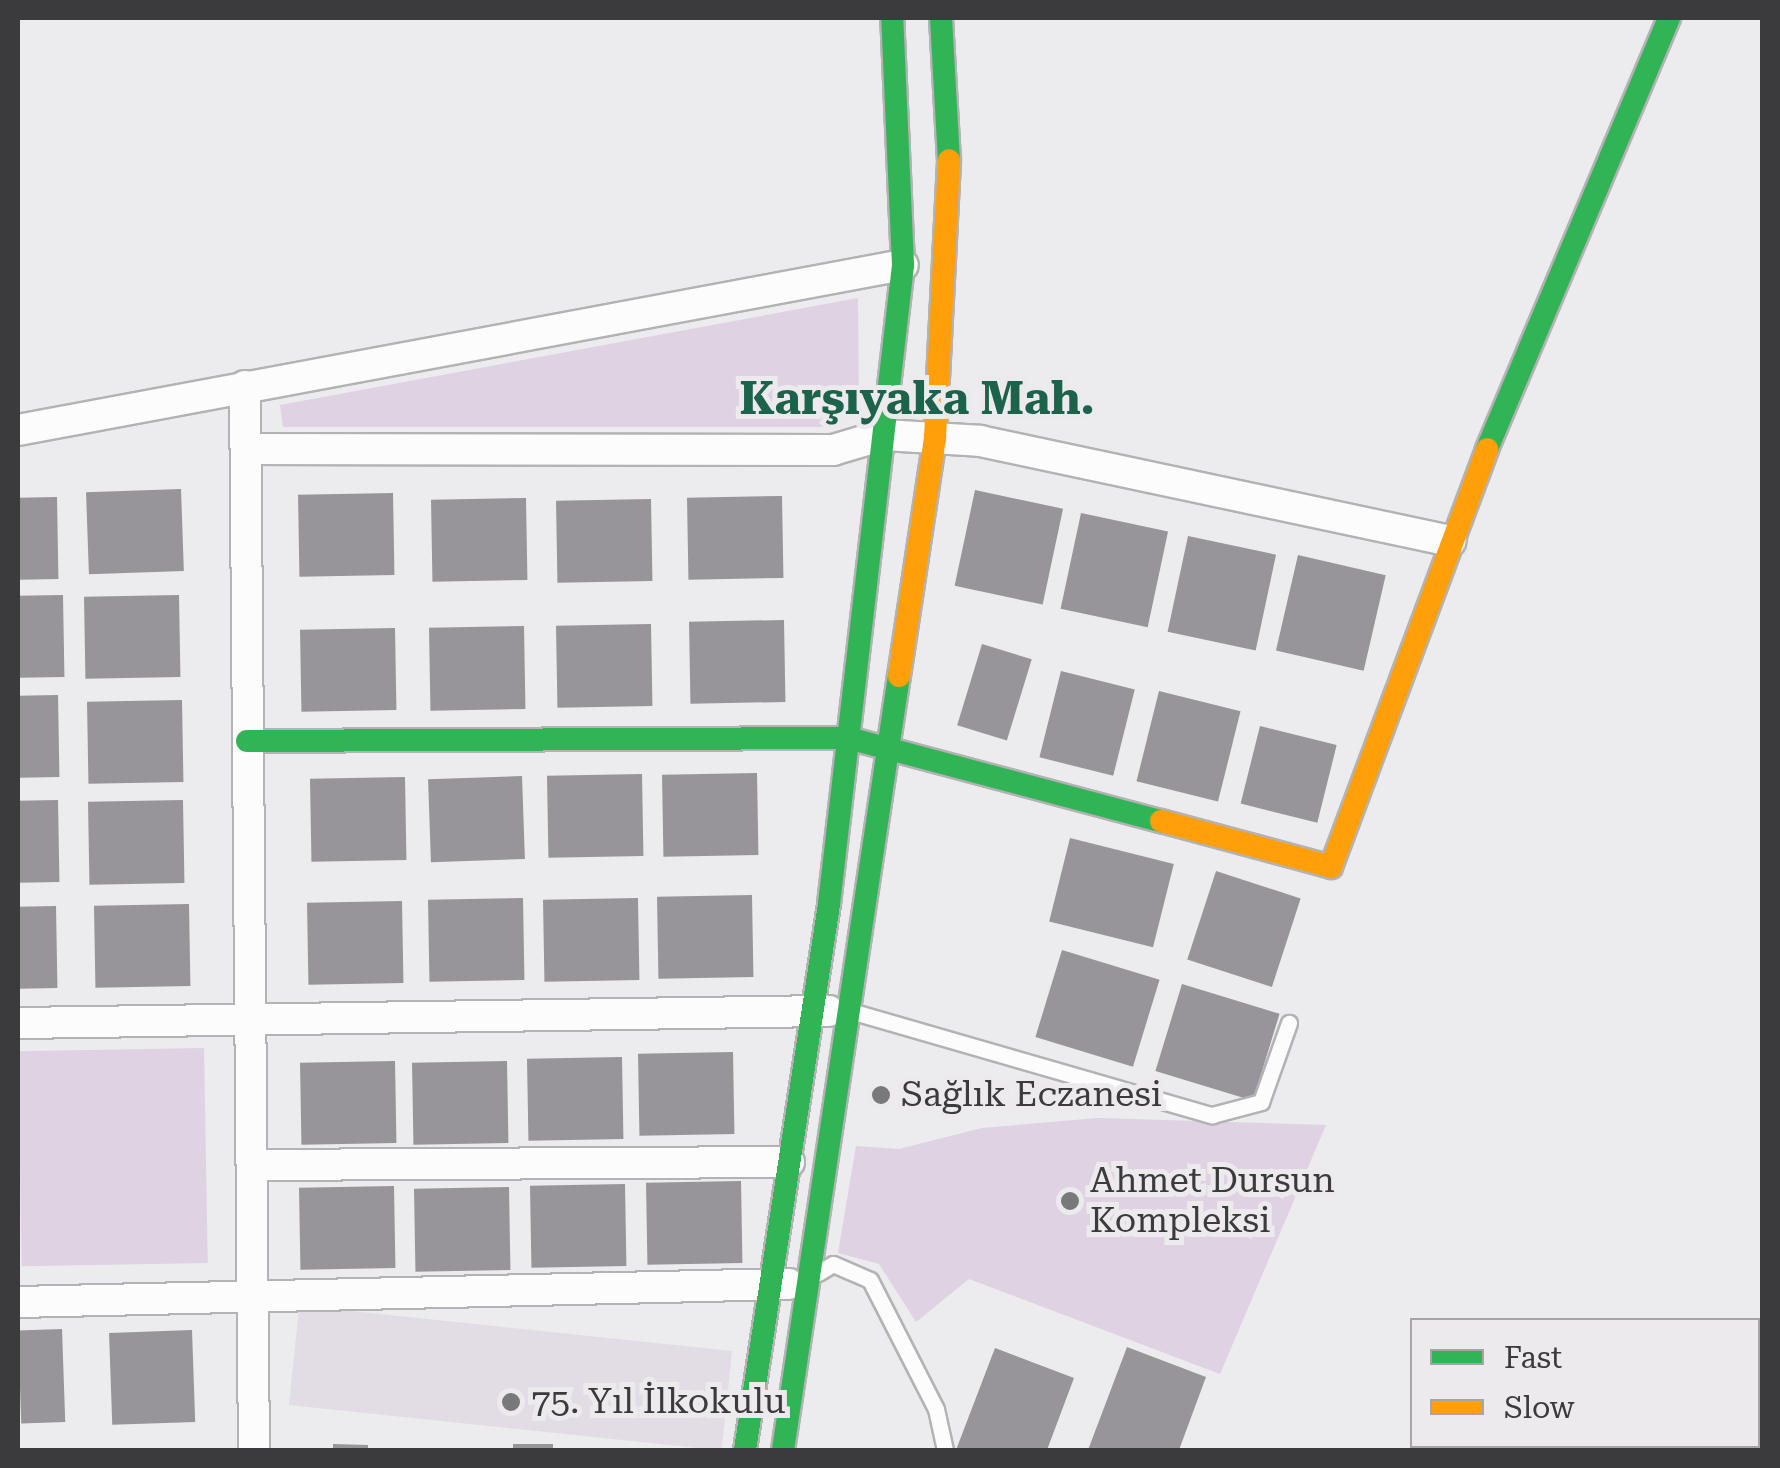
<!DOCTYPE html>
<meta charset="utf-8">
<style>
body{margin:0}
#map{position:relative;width:1780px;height:1468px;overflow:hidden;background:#ecebed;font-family:"Roboto Serif",serif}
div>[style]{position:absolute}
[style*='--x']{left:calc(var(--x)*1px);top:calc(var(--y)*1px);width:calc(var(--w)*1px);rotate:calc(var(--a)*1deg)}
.built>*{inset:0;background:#e2dde4;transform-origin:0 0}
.green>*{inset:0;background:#ded2e3;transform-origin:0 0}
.building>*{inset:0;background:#98959a;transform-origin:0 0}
.roads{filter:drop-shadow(2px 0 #b3b2b4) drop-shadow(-2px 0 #b3b2b4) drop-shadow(0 2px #b3b2b4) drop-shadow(0 -2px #b3b2b4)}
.lane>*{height:15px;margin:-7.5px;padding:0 7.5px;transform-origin:7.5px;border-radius:7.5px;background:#fcfcfc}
.street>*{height:30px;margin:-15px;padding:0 15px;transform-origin:15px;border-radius:15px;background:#fcfcfc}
.fast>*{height:22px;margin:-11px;padding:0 11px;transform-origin:11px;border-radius:11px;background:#30b455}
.slow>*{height:22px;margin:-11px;padding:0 11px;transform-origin:11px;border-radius:11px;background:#ff9f0a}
.dots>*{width:28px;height:28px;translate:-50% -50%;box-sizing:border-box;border:5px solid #edeaee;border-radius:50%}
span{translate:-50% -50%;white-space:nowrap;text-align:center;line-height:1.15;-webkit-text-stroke:10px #edeaee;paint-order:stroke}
.poi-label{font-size:35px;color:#3b3a3c}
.left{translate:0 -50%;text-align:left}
.district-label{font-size:45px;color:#1d634b;font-weight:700}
.frame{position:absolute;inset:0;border:20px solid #3b3a3c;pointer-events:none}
.legend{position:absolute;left:1410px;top:1318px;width:350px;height:130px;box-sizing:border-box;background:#edeaee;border:2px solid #a6a4a7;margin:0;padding:12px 18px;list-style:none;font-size:30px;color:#3b3a3c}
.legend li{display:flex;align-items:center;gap:20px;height:50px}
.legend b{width:50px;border:2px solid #a6a4a7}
</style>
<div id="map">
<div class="built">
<i style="left:732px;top:1351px;width:100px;height:435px;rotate:96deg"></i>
</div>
<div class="green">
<i style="clip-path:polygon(858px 298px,859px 403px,827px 427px,283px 427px,280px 405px)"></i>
<i style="left:204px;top:1048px;width:215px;height:186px;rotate:89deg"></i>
<i style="clip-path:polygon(1098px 1118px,1326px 1125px,1220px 1374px,969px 1279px,916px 1322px,879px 1264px,838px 1253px,856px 1146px,899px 1149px,982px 1128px)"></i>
</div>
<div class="building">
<i style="left:181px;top:489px;width:82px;height:95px;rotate:88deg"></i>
<i style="left:975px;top:490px;width:90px;height:98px;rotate:12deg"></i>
<i style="left:393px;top:493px;width:82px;height:95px;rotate:89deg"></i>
<i style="left:782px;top:496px;width:82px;height:95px;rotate:89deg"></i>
<i style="left:57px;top:497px;width:82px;height:39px;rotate:89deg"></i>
<i style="left:526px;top:498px;width:82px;height:95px;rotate:89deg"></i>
<i style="left:651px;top:499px;width:82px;height:95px;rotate:89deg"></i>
<i style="left:1081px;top:513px;width:89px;height:98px;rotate:12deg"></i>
<i style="left:1188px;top:536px;width:90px;height:98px;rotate:12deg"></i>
<i style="left:1298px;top:555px;width:90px;height:98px;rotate:13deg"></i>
<i style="left:63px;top:595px;width:82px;height:45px;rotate:89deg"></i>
<i style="left:179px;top:595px;width:82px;height:95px;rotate:89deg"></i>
<i style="left:784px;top:620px;width:82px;height:95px;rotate:89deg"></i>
<i style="left:651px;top:624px;width:82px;height:95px;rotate:89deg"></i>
<i style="left:524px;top:626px;width:83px;height:95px;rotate:89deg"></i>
<i style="left:395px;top:628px;width:82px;height:95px;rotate:89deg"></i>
<i style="left:982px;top:644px;width:52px;height:85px;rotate:17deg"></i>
<i style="left:1061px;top:671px;width:76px;height:89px;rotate:14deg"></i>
<i style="left:1159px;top:691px;width:84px;height:93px;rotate:14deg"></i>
<i style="left:58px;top:695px;width:82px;height:40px;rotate:89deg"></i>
<i style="left:182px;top:700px;width:82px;height:95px;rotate:89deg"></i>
<i style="left:1260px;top:726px;width:79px;height:80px;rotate:14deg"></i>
<i style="left:757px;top:773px;width:82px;height:95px;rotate:89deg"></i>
<i style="left:642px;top:774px;width:82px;height:95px;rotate:89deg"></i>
<i style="left:522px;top:776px;width:83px;height:94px;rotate:88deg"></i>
<i style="left:405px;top:777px;width:83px;height:95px;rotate:89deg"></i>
<i style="left:58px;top:800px;width:82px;height:40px;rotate:89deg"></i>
<i style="left:183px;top:800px;width:83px;height:95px;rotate:89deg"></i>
<i style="left:1070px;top:838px;width:107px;height:86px;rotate:14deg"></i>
<i style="left:1216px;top:871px;width:89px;height:93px;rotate:18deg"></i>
<i style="left:752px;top:895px;width:82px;height:95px;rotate:89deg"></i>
<i style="left:523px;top:898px;width:82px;height:95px;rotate:89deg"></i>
<i style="left:638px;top:898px;width:82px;height:95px;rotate:89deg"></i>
<i style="left:402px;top:901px;width:82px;height:95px;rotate:89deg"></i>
<i style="left:189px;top:904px;width:82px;height:95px;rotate:89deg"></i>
<i style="left:56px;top:906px;width:82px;height:38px;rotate:89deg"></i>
<i style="left:1062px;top:950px;width:102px;height:91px;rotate:17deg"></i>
<i style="left:1182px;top:984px;width:102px;height:91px;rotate:17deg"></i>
<i style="left:733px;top:1052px;width:82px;height:95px;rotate:89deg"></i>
<i style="left:622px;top:1057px;width:82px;height:95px;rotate:89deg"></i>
<i style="left:395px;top:1061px;width:82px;height:95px;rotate:89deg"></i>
<i style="left:507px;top:1061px;width:82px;height:95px;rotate:89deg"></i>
<i style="left:741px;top:1181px;width:82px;height:95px;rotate:89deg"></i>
<i style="left:625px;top:1184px;width:82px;height:95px;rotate:89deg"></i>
<i style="left:394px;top:1186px;width:82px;height:95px;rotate:89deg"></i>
<i style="left:509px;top:1187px;width:83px;height:95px;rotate:89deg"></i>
<i style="left:62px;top:1329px;width:93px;height:44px;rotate:88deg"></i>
<i style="left:192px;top:1330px;width:92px;height:83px;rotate:88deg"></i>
<i style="clip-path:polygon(1127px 1347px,1206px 1377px,1179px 1450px,1088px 1450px)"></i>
<i style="clip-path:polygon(995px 1348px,1074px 1378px,1047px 1450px,956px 1450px)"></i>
<i style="clip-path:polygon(333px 1444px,368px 1445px,368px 1450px,333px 1450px)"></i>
<i style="left:513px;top:1444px;width:40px;height:6px"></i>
</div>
<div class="roads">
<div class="lane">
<i style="--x:854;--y:1012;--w:373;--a:16.1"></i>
<i style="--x:1212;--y:1115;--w:51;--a:-14.9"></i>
<i style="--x:1261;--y:1102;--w:84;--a:-70.5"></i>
<i style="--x:818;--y:1273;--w:17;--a:-31"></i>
<i style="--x:833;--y:1264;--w:40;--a:23.4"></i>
<i style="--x:870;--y:1280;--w:145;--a:62.9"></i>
<i style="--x:936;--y:1409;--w:42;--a:77.6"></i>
</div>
<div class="street">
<i style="--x:245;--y:386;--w:1064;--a:89.52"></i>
<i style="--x:18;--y:430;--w:900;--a:-10.56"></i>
<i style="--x:246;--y:449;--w:587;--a:0.1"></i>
<i style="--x:833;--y:450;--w:52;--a:-16.7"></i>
<i style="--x:883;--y:435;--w:97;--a:3.5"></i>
<i style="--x:980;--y:441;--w:481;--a:12"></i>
<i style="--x:18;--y:1023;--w:811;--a:-0.85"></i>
<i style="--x:253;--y:1165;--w:536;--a:-0.32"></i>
<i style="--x:18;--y:1302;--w:771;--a:-1.34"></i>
</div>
<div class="fast">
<i style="--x:941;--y:18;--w:142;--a:86.8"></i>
<i style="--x:1487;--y:449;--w:468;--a:-67.1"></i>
<i style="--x:247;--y:741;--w:601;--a:-0.29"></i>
<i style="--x:848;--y:738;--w:324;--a:14.9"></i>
<i style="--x:745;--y:1450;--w:552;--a:-81.25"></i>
<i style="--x:829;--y:904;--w:643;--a:-83.39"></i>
<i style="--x:903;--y:265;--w:247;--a:-92.5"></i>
<i style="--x:783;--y:1450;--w:783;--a:-81.48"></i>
</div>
<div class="slow">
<i style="--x:899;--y:676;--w:241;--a:-81.4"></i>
<i style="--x:935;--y:438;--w:278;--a:-87.1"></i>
<i style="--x:1161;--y:821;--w:176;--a:15.1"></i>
<i style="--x:1331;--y:867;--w:446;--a:-69.5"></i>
</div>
</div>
<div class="dots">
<i style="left:881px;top:1095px;background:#79787a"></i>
<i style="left:1070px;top:1201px;background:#79787a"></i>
<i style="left:511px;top:1402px;background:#79787a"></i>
</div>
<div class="poi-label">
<span class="left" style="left:901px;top:1095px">Sağlık Eczanesi</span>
<span class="left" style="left:1090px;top:1201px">Ahmet Dursun<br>Kompleksi</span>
<span class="left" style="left:531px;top:1402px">75. Yıl İlkokulu</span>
</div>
<div class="district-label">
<span style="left:917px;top:399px">Karşıyaka Mah.</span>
</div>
<div class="frame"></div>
<ul class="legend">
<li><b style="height:12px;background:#30b455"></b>Fast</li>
<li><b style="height:12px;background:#ff9f0a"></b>Slow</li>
</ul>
</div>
